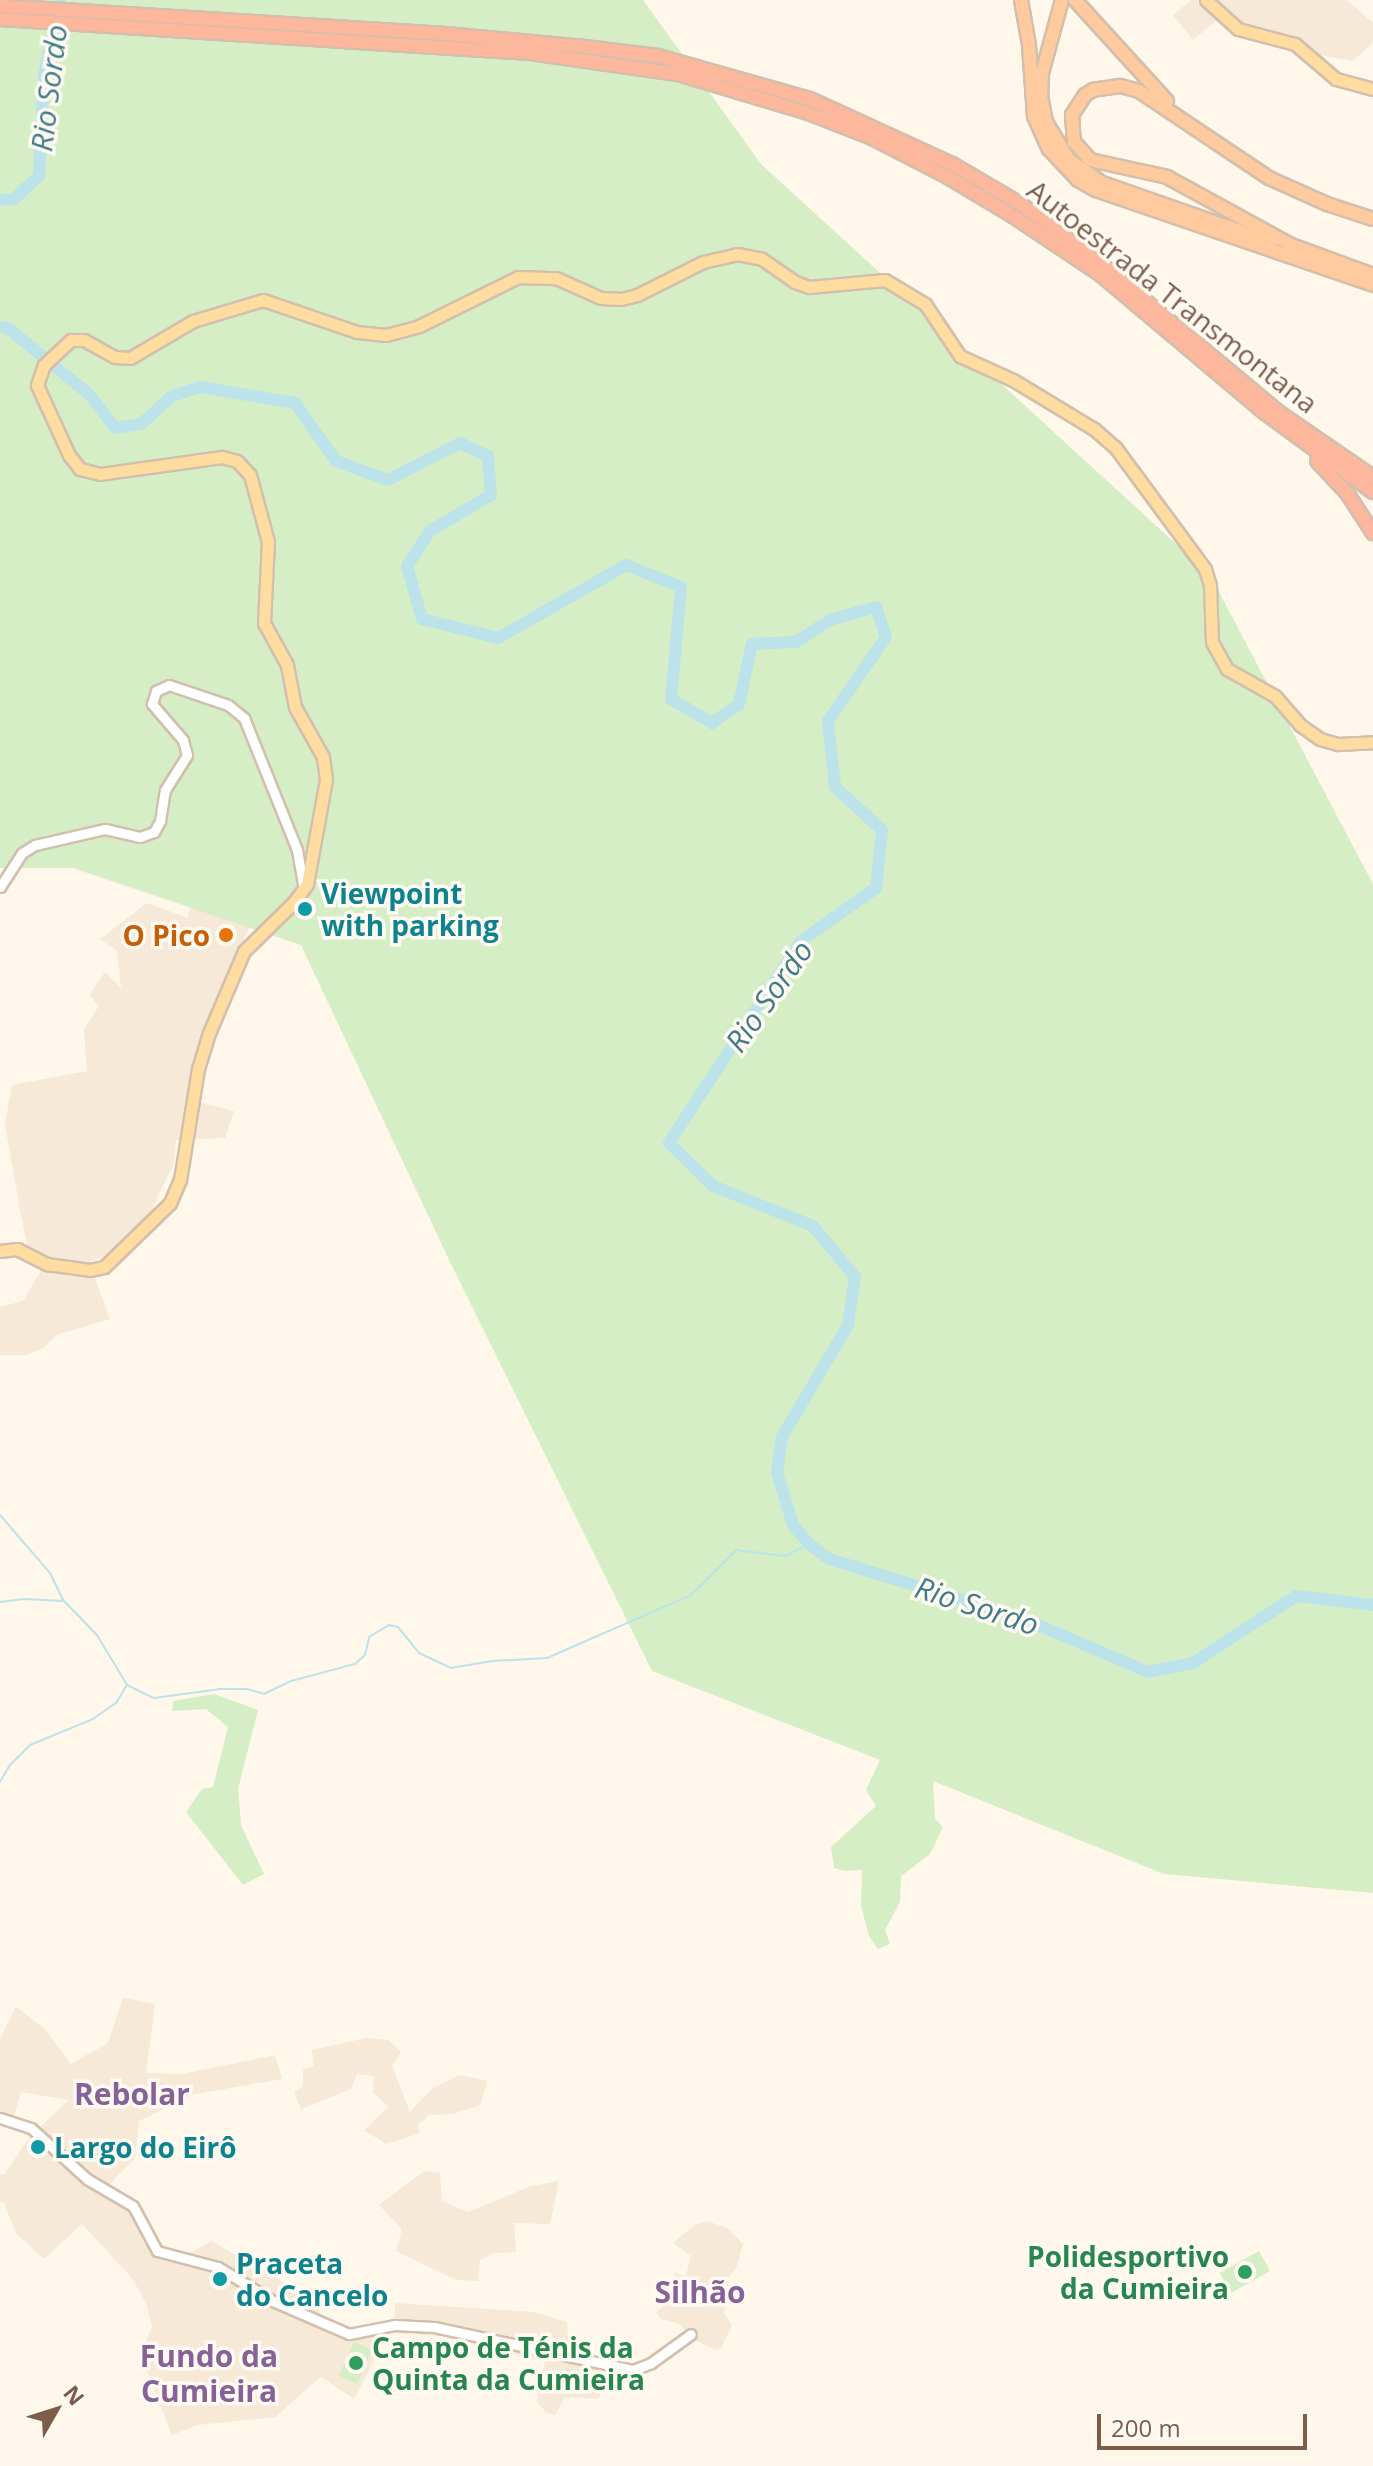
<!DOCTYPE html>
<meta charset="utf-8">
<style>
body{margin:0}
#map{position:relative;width:1373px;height:2466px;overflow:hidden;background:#fef7ea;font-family:"Open Sans",sans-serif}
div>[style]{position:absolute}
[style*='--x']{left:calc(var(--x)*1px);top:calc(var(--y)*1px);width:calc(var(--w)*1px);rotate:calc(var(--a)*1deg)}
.residential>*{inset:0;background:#f6e9d7}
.green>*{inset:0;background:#d5eec6;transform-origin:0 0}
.stream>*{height:2px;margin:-1px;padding:0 1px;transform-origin:1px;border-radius:1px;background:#bce3ea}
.river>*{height:12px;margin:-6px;padding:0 6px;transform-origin:6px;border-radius:6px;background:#bce3ea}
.roads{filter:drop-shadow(2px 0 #d2bfad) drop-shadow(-2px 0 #d2bfad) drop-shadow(0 2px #d2bfad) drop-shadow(0 -2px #d2bfad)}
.tertiary>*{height:9px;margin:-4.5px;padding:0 4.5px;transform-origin:4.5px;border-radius:4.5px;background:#fff}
.primary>*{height:11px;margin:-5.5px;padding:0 5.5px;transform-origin:5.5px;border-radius:5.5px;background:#ffdda0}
.trunk>*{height:12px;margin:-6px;padding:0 6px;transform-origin:6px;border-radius:6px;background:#feca9e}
.motorway>*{height:12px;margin:-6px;padding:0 6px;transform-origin:6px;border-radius:6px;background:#fcb79d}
.dots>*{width:22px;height:22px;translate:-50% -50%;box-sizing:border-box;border:4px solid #fffaf2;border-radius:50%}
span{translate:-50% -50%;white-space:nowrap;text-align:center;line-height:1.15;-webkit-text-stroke:7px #fffaf2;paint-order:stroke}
.street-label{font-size:28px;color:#7c5d4a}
.culture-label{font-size:28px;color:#0d838f;font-weight:700}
.left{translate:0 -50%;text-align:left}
.food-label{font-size:28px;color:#c56008;font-weight:700}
.right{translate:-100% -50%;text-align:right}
.leisure-label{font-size:28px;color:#27864d;font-weight:700}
.water-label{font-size:30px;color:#3f7b89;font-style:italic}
.neighbourhood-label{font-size:30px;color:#876298;font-weight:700}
.north{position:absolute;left:16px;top:2370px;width:80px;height:80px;-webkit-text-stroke:6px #fffaf2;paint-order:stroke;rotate:51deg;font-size:22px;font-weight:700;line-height:32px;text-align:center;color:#7c5d4a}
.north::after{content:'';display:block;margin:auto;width:28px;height:36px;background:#7c5d4a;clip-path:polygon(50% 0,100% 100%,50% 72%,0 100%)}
.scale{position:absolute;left:1097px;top:2414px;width:210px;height:36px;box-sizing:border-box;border:4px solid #7c5d4a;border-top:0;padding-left:10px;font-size:24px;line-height:28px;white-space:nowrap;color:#7c5d4a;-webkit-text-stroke:6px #fffaf2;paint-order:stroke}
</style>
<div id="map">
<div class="residential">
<i style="clip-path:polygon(1191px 0,1347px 0,1373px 23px,1373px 42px,1353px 61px,1303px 52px,1237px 31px,1218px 19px,1193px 40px,1173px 15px)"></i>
<i style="clip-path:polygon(147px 903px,188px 918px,191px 905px,253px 920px,212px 1007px,187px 1099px,234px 1111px,225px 1138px,176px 1140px,174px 1163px,144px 1226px,113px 1253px,89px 1262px,110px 1319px,56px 1335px,45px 1347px,26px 1355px,0 1355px,0 1307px,23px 1301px,43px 1267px,43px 1258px,27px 1247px,10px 1154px,5px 1124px,12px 1085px,87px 1071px,84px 1029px,99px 1006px,89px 995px,105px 972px,121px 988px,117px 951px,100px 939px)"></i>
<i style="clip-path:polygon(123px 1998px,155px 2004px,146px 2073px,183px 2074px,275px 2055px,282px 2079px,195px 2094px,139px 2121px,135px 2158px,110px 2184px,143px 2208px,155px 2240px,168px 2250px,187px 2255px,211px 2241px,312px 2299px,326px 2323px,342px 2329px,362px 2328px,386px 2338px,354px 2399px,321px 2377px,275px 2417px,197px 2425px,172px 2435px,145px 2366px,143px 2348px,152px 2327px,146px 2303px,132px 2278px,82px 2224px,44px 2259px,16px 2233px,4px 2203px,0 2201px,0 2174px,4px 2175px,31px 2135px,69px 2100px,21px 2092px,11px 2126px,0 2123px,0 2039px,16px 2007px,45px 2029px,71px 2064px,108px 2043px)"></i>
<i style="clip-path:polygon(366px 2038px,388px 2040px,401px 2052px,392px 2066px,410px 2112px,433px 2088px,459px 2075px,487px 2081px,480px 2105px,453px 2114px,429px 2115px,417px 2126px,421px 2133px,386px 2144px,364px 2130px,388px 2107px,373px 2092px,374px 2076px,357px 2074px,351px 2089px,301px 2109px,294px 2092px,303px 2086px,303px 2070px,314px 2066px,312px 2050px)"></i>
<i style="clip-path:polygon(424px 2171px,440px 2173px,442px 2201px,468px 2212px,531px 2186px,559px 2181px,550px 2224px,514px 2223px,516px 2252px,494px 2253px,480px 2260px,478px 2281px,456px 2280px,396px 2251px,402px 2229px,379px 2205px)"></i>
<i style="clip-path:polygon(707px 2221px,727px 2228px,743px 2244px,736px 2268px,728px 2278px,728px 2302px,724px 2313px,732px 2325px,722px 2347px,716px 2350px,692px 2339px,678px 2323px,661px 2319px,656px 2312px,662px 2308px,675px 2273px,686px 2276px,691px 2256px,673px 2243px,695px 2225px)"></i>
<i style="clip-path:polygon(395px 2303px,533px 2312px,567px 2322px,569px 2354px,615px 2371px,598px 2399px,565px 2397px,555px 2415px,546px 2412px,537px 2402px,545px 2362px,442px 2336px,394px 2333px)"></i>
</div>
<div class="green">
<i style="clip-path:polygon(0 0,643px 0,761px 164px,1210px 575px,1373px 884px,1373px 1893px,1164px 1874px,933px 1781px,935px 1819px,943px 1827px,930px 1854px,901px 1876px,900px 1902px,885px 1930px,890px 1944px,878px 1949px,869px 1936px,861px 1906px,862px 1870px,844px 1871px,834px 1868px,831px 1847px,876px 1806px,866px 1790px,880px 1760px,652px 1671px,451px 1264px,301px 945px,73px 868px,0 868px)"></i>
<i style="clip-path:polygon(214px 1694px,258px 1710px,238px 1789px,241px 1825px,264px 1874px,243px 1885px,186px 1812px,202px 1789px,213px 1787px,228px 1727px,206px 1709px,172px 1711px,173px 1701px)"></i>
<i style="left:1259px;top:2251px;width:23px;height:45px;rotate:61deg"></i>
<i style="left:354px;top:2342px;width:20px;height:37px;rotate:24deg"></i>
</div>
<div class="stream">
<i style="--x:0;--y:1515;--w:77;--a:49.2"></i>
<i style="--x:50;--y:1573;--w:30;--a:64"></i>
<i style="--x:0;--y:1602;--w:24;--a:-7"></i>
<i style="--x:24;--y:1599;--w:40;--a:2.9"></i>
<i style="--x:64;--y:1601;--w:47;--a:45.9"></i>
<i style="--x:97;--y:1635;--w:58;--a:59"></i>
<i style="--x:127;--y:1685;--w:30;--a:26"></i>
<i style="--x:154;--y:1698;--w:67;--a:-7.8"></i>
<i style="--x:220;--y:1689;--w:27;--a:0"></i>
<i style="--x:247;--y:1689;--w:18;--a:16"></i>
<i style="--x:264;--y:1694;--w:30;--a:-26"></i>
<i style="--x:291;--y:1681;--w:66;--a:-14.9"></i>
<i style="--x:355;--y:1664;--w:13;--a:-42"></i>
<i style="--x:365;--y:1655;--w:18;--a:-77"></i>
<i style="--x:369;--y:1637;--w:23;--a:-31"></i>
<i style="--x:389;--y:1625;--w:9;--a:13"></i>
<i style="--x:398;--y:1627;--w:33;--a:51"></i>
<i style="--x:419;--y:1653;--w:35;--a:25"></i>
<i style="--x:451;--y:1668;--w:42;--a:-9.7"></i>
<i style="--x:492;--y:1661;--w:55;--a:-3.1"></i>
<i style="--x:547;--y:1658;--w:157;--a:-23.6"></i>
<i style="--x:691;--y:1595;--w:64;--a:-45"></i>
<i style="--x:736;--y:1550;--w:49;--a:7"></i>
<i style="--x:785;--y:1556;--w:27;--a:-27"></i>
<i style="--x:0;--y:1782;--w:20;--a:-60"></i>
<i style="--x:10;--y:1765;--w:28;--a:-45"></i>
<i style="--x:30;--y:1745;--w:68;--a:-22.4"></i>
<i style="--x:93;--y:1719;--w:28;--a:-35"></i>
<i style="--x:116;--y:1703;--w:21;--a:-59"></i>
</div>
<div class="river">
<i style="--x:0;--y:200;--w:14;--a:-4"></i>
<i style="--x:14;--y:199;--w:34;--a:-43"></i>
<i style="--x:39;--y:176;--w:101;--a:-87.2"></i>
<i style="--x:44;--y:75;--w:77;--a:-78"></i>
<i style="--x:0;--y:327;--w:8;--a:7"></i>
<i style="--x:8;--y:328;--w:106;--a:39.3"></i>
<i style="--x:90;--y:395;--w:41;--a:52.9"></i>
<i style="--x:115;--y:428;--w:26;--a:-9"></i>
<i style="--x:141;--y:424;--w:42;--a:-42.1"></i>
<i style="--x:172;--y:396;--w:29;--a:-18"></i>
<i style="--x:200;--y:387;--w:96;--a:9.6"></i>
<i style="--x:295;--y:403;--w:71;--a:54.7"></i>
<i style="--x:336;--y:461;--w:55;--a:20.1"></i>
<i style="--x:388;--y:480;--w:81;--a:-27.2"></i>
<i style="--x:460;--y:443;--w:31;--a:25"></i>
<i style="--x:488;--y:456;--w:39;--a:86"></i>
<i style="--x:491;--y:495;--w:71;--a:149.5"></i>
<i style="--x:430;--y:531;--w:42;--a:123.3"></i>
<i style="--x:407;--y:566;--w:55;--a:74.2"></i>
<i style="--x:422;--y:619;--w:78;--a:14"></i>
<i style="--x:498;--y:638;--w:147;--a:-29.7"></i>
<i style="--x:626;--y:565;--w:59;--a:21.8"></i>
<i style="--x:681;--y:587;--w:112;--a:95.1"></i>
<i style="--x:671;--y:699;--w:48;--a:30.3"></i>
<i style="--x:712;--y:723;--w:33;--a:-35"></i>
<i style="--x:739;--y:704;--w:61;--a:-77.8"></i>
<i style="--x:752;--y:644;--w:44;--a:-2.6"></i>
<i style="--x:796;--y:642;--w:40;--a:-32.9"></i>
<i style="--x:830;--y:620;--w:48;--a:-15.8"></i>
<i style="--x:876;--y:607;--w:32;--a:72"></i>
<i style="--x:886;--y:637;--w:102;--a:124.6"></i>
<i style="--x:828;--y:721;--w:66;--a:83.9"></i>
<i style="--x:835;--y:787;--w:64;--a:42.5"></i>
<i style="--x:882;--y:830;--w:58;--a:95.9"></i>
<i style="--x:876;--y:888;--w:92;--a:144.8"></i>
<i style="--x:801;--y:941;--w:241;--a:123.2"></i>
<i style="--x:669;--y:1143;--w:62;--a:44.3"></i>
<i style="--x:713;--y:1186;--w:108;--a:21.8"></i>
<i style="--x:813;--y:1226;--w:66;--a:50.5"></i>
<i style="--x:855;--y:1277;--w:49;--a:98.3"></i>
<i style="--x:848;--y:1325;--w:130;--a:120.5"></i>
<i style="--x:782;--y:1437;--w:36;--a:98"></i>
<i style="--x:777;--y:1473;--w:54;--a:72.9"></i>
<i style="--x:793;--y:1525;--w:25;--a:50"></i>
<i style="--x:809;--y:1544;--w:25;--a:37"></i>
<i style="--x:829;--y:1559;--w:204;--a:17.1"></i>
<i style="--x:1024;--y:1619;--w:135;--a:23.1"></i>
<i style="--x:1148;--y:1672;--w:46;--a:-11.3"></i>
<i style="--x:1193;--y:1663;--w:123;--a:-33"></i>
<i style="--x:1296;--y:1596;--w:78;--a:6.7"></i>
</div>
<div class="roads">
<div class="tertiary">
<i style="--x:0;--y:887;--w:40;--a:-57.1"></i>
<i style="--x:22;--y:853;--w:15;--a:-32"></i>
<i style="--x:35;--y:845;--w:72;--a:-12.9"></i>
<i style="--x:105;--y:829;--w:36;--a:13"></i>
<i style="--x:140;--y:837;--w:15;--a:-20"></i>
<i style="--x:154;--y:832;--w:13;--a:-61"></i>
<i style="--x:160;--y:821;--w:31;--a:-81"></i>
<i style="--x:165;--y:790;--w:41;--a:-57.8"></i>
<i style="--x:187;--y:755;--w:16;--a:-105"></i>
<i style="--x:183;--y:740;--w:48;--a:-130.7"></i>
<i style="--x:152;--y:704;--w:14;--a:-73"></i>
<i style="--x:156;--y:691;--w:14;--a:-25"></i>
<i style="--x:169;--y:685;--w:62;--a:18.7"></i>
<i style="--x:228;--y:705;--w:21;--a:39"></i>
<i style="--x:244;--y:718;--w:142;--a:68.1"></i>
<i style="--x:297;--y:850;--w:39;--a:80"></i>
<i style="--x:0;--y:2118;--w:33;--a:18"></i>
<i style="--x:31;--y:2128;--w:76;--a:42.3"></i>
<i style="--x:87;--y:2179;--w:53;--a:30.4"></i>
<i style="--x:133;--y:2206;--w:51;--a:61.9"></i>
<i style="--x:157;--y:2251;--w:63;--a:14.7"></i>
<i style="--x:218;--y:2267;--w:65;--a:31.7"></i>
<i style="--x:273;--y:2301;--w:83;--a:23.5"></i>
<i style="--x:349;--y:2334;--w:47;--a:-11.1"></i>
<i style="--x:395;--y:2325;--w:39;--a:3"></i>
<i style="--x:434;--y:2327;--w:204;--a:12.2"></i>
<i style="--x:633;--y:2370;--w:19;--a:-21"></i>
<i style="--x:651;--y:2363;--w:49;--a:-35.9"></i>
</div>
<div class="primary">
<i style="--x:1206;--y:0;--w:43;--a:42.2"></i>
<i style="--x:1238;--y:29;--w:59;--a:14.7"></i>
<i style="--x:1295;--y:44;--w:54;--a:40.5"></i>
<i style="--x:1336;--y:79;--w:38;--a:15"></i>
<i style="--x:0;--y:1251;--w:17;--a:-7"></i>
<i style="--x:17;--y:1249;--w:34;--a:27"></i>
<i style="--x:47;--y:1264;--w:43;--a:7.9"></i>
<i style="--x:90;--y:1270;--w:14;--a:-12"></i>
<i style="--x:104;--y:1267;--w:92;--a:-44.1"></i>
<i style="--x:170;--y:1203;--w:25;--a:-67"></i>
<i style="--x:180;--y:1180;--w:112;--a:-80.8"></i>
<i style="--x:198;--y:1069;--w:38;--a:-73"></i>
<i style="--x:209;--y:1033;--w:89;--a:-66.9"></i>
<i style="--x:244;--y:951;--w:70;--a:-44.4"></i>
<i style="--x:294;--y:902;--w:22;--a:-54"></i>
<i style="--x:307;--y:884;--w:107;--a:-79.7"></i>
<i style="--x:326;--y:779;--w:22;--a:-98"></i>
<i style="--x:323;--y:757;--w:57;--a:-119.2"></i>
<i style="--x:295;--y:707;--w:43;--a:-100.8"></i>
<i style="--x:287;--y:665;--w:48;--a:-118.7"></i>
<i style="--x:264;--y:623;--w:81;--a:-87.2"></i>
<i style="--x:268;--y:542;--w:69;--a:-105"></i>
<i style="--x:250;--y:475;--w:19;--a:-133"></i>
<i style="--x:237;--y:461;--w:16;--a:-165"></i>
<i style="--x:222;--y:457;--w:123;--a:172.1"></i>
<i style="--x:100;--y:474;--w:21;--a:-166"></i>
<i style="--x:80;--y:469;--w:18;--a:-128"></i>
<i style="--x:69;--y:455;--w:77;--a:-114.6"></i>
<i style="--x:37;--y:385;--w:21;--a:-71"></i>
<i style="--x:44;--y:365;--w:37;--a:-43"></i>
<i style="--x:71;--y:340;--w:13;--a:0"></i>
<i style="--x:84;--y:340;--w:35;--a:29"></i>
<i style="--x:115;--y:357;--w:15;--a:4"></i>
<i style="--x:130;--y:358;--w:73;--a:-30.4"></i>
<i style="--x:193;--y:321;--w:73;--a:-16.7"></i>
<i style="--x:263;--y:300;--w:99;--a:18.8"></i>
<i style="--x:357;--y:332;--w:29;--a:6"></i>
<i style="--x:386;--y:335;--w:34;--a:-15"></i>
<i style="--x:419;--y:326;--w:110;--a:-26.3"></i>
<i style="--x:518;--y:277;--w:38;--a:2"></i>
<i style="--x:556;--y:278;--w:49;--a:24"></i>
<i style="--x:601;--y:298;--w:20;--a:3"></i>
<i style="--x:621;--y:299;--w:16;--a:-14"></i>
<i style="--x:637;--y:295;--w:74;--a:-26.6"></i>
<i style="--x:703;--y:262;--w:35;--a:-13"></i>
<i style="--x:737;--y:254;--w:25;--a:11"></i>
<i style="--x:762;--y:259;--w:40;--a:34.9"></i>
<i style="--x:795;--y:282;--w:15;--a:20"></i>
<i style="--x:809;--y:287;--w:76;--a:-5.3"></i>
<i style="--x:885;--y:280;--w:47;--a:31"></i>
<i style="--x:925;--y:304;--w:63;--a:56.1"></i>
<i style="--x:960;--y:356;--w:58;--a:24.4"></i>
<i style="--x:1013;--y:380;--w:95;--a:31.2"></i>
<i style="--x:1094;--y:429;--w:28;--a:41"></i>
<i style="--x:1115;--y:447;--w:152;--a:53.6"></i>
<i style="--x:1205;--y:569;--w:17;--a:73"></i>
<i style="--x:1210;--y:585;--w:57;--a:88"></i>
<i style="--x:1212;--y:642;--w:31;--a:61"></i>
<i style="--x:1227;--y:669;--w:55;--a:29.4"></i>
<i style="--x:1275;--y:696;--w:38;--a:49"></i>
<i style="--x:1300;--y:725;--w:24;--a:35"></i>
<i style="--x:1320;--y:739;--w:19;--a:16"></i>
<i style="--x:1338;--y:744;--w:35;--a:-3"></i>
</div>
<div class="trunk">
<i style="--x:1021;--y:0;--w:46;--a:79.9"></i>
<i style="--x:1029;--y:45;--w:71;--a:86"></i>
<i style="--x:1034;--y:116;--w:36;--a:66"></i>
<i style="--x:1049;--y:149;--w:42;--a:46.9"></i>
<i style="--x:1078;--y:180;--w:21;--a:29"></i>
<i style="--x:1096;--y:190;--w:293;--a:18.9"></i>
<i style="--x:1062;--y:0;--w:76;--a:105.3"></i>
<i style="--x:1042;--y:73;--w:23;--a:92"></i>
<i style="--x:1041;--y:96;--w:26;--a:79"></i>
<i style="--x:1046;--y:122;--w:44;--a:58.8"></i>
<i style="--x:1069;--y:160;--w:40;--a:34.9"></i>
<i style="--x:1102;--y:183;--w:179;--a:19.2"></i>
<i style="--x:1075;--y:0;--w:137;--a:47.7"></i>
<i style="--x:1373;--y:219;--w:48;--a:-161.9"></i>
<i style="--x:1327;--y:204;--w:64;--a:-155.9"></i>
<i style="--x:1269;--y:178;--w:156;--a:-146.2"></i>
<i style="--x:1139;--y:91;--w:20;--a:-165"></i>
<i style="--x:1120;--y:86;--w:27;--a:172"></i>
<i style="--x:1093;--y:90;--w:9;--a:148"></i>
<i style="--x:1085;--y:95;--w:24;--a:123"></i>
<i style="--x:1072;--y:115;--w:27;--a:86"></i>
<i style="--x:1074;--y:142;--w:24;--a:48"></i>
<i style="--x:1090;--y:160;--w:79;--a:12.4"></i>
<i style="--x:1167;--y:177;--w:141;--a:28.7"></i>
<i style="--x:1291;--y:245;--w:87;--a:20.1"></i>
</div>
<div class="motorway">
<i style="--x:0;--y:6;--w:447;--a:3.6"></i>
<i style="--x:446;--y:34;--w:140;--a:5.3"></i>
<i style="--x:585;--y:47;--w:74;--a:7"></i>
<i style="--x:658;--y:56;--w:158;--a:15.8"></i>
<i style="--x:810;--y:99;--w:156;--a:24.6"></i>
<i style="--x:952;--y:164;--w:81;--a:30.4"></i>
<i style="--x:1022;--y:205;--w:105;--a:36.9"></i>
<i style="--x:1106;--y:268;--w:223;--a:39.9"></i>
<i style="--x:1277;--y:411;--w:116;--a:34.5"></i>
<i style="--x:0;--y:19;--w:531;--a:3.67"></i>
<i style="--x:530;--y:53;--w:149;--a:8.1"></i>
<i style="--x:678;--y:74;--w:136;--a:16.7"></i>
<i style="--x:808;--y:113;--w:66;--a:21.2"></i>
<i style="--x:870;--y:137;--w:88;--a:27.1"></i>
<i style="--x:948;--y:177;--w:76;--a:31"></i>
<i style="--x:1013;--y:216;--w:106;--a:33.8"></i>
<i style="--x:1101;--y:275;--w:214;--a:40.1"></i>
<i style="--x:1265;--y:413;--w:134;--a:36.2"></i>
<i style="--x:1317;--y:461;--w:44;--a:46.8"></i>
<i style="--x:1347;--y:493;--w:48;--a:57"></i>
</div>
</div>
<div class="dots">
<i style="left:305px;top:909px;background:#0f9aa8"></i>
<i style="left:226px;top:935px;background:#e8710a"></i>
<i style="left:38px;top:2147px;background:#0f9aa8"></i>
<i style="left:1245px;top:2272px;background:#2e9e5b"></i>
<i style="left:220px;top:2279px;background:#0f9aa8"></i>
<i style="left:356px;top:2363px;background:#2e9e5b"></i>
</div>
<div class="street-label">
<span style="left:1173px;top:296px;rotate:38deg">Autoestrada Transmontana</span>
</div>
<div class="culture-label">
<span class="left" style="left:321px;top:909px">Viewpoint<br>with parking</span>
<span class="left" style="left:54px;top:2147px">Largo do Eirô</span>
<span class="left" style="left:236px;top:2279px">Praceta<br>do Cancelo</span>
</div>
<div class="food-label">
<span class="right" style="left:210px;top:935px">O Pico</span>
</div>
<div class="leisure-label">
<span class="right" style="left:1229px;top:2272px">Polidesportivo<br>da Cumieira</span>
<span class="left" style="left:372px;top:2363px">Campo de Ténis da<br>Quinta da Cumieira</span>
</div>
<div class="water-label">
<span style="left:49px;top:88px;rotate:-83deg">Rio Sordo</span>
<span style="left:769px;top:996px;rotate:-55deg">Rio Sordo</span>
<span style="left:977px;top:1606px;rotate:18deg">Rio Sordo</span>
</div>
<div class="neighbourhood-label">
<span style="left:132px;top:2094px">Rebolar</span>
<span style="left:700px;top:2292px">Silhão</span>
<span style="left:209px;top:2373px">Fundo da<br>Cumieira</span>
</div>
<div class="north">N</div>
<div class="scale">200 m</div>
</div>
